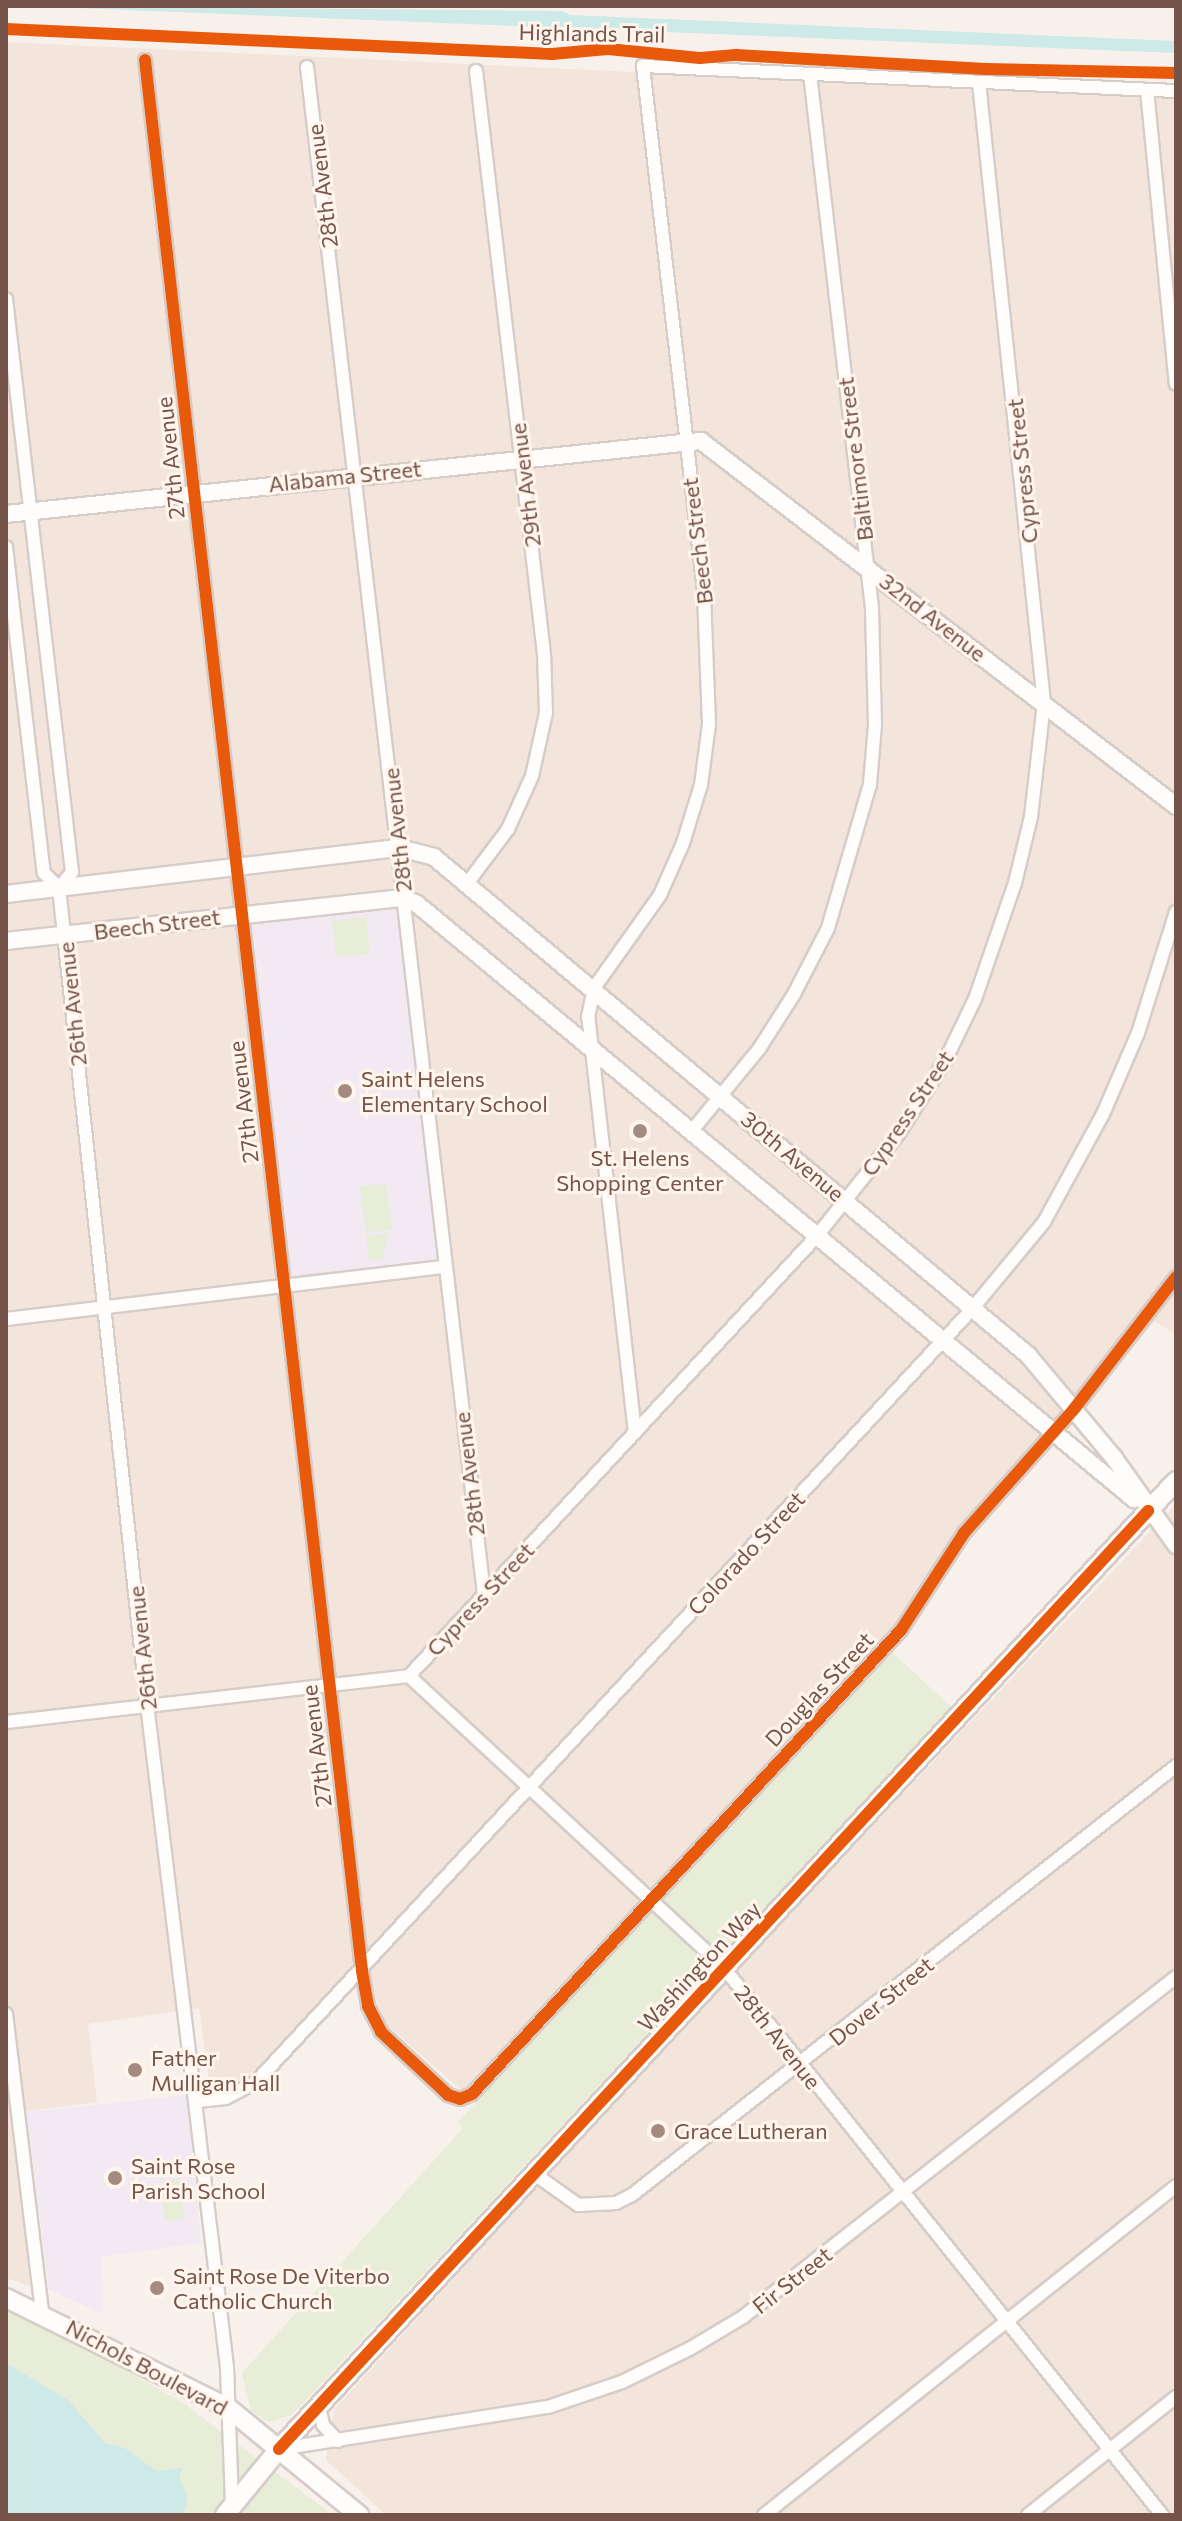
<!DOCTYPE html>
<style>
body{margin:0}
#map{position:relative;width:1182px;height:2521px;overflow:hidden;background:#f8f1eb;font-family:Commissioner,sans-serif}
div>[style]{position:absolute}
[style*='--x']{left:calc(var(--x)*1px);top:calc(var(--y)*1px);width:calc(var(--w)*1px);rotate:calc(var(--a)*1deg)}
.residential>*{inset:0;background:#f3e5db}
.education>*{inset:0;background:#f2e9f3;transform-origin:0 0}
.green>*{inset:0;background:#e7edd6;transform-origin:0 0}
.water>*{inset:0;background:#cde9e8}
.roads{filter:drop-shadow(2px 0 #d6ccc8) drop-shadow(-2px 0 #d6ccc8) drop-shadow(0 2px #d6ccc8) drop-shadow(0 -2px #d6ccc8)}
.minor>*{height:12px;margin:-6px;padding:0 6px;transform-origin:6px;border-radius:6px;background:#fefdfc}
.tertiary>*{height:16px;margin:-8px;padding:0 8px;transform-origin:8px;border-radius:8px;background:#fefdfc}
.secondary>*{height:18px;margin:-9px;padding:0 9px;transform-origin:9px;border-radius:9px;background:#fefdfc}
.cycleway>*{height:12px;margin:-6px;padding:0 6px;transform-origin:6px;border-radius:6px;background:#e8590c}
.dots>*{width:22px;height:22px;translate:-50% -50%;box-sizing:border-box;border:4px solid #fff5ec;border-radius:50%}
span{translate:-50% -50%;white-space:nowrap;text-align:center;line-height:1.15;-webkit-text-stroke:6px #fff5ec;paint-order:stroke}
.street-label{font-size:22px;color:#76544a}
.poi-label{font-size:22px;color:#76544a}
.left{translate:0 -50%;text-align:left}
.frame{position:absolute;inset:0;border:8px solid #76544a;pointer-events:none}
</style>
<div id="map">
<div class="residential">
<i style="clip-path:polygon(6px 42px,1176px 98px,1176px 1335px,1155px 1321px,965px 1541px,891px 1651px,476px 2103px,386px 2024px,370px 1981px,353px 1970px,259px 2071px,211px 2094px,199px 2008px,88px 2024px,97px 2102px,13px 2113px,30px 2286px,6px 2278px)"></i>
<i style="clip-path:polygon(1176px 1504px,1176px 2515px,386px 2515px,326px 2460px,334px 2410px,640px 2073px)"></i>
</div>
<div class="education">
<i style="left:400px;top:906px;width:356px;height:150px;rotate:84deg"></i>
<i style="clip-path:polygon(187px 2095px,201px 2243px,101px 2257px,103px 2314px,49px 2290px,26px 2112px)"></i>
</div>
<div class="green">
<i style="left:366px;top:917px;width:37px;height:34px;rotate:84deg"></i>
<i style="left:386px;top:1183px;width:47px;height:26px;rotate:83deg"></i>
<i style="clip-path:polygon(389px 1233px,382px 1259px,369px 1260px,366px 1236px)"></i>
<i style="clip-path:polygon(891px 1651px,951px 1707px,292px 2415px,269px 2422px,251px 2411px,242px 2373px,463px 2128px,458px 2122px)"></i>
<i style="left:180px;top:2179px;width:40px;height:19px;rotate:84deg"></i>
<i style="clip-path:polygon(6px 2311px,82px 2345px,180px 2401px,333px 2515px,6px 2515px)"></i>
</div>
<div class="water">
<i style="clip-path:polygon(29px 6px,562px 11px,570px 15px,1176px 41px,1176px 53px)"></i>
<i style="clip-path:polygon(6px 2363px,68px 2400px,105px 2443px,125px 2448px,156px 2471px,182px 2468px,179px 2478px,188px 2497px,183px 2515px,6px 2515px)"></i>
</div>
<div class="roads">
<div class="minor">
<i style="--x:145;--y:60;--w:1923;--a:83.52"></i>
<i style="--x:362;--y:1971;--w:36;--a:80"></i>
<i style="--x:368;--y:2006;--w:29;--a:63"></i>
<i style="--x:381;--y:2032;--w:92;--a:43.2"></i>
<i style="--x:448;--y:2095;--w:13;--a:18"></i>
<i style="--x:460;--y:2099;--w:13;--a:-23"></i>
<i style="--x:472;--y:2094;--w:632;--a:-47.24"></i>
<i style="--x:901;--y:1630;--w:116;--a:-57"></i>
<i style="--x:964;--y:1533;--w:166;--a:-48.4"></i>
<i style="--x:1074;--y:1409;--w:167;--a:-52.3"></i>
<i style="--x:307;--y:67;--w:1537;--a:83.39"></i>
<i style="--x:1147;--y:90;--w:295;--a:84.4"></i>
<i style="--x:6;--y:299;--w:577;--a:83.43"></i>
<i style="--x:72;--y:872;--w:21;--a:129"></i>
<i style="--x:6;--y:547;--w:328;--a:83.4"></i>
<i style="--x:44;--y:873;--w:21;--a:45"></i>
<i style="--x:59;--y:888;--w:46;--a:83.8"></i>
<i style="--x:64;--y:934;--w:774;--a:83.85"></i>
<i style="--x:147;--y:1704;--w:668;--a:83.12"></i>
<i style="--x:227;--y:2367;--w:137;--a:87.9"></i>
<i style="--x:469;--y:881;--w:65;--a:-53.1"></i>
<i style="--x:508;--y:829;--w:58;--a:-65.6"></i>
<i style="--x:532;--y:776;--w:65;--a:-77.5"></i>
<i style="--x:546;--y:713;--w:59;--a:-91.9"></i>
<i style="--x:544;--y:654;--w:587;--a:-96.65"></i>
<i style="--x:690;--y:1133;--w:109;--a:-50.6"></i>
<i style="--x:759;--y:1049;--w:65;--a:-57.5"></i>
<i style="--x:794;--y:994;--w:74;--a:-62.7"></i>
<i style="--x:828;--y:928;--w:150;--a:-73.7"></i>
<i style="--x:870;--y:784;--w:59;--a:-85.2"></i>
<i style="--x:875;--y:725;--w:117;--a:-91.5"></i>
<i style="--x:872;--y:608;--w:538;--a:-96.62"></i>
<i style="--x:6;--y:1319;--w:442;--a:-6.8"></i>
<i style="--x:635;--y:1433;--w:419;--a:-96.4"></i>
<i style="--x:588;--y:1017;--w:30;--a:-78"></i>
<i style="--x:594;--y:988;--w:114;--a:-54.6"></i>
<i style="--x:660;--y:895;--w:57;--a:-66.1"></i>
<i style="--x:683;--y:843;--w:61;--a:-72.8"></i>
<i style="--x:701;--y:785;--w:62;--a:-82.5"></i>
<i style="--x:709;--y:724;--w:133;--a:-92.2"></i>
<i style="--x:704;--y:591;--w:529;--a:-96.63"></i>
<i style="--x:643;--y:66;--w:534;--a:2.69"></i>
<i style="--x:409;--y:1676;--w:430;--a:42.8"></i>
<i style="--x:724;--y:1968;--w:701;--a:51.31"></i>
<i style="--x:6;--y:1722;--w:406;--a:-6.5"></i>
<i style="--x:409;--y:1676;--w:599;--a:-47.17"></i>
<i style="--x:816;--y:1237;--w:133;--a:-51.4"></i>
<i style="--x:899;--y:1133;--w:85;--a:-57.4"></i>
<i style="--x:945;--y:1061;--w:69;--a:-64.2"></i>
<i style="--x:975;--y:999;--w:123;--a:-71"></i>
<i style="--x:1015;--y:883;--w:68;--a:-76.4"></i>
<i style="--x:1031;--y:817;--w:115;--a:-83.5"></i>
<i style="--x:1044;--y:703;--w:623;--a:-95.98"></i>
<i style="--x:6;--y:2014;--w:300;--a:83.1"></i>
<i style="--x:198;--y:2101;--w:28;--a:-6"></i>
<i style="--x:226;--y:2098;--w:34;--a:-28"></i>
<i style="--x:256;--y:2082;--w:1054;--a:-47.19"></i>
<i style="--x:972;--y:1309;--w:113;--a:-50.4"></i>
<i style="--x:1044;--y:1222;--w:123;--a:-61.4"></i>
<i style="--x:1103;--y:1114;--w:88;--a:-66.6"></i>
<i style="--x:1138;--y:1033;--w:127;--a:-72.6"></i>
<i style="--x:536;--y:2175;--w:52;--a:35.5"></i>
<i style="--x:578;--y:2205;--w:38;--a:-3"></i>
<i style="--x:616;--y:2203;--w:18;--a:-27"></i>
<i style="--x:632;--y:2195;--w:693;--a:-38.26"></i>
<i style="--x:319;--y:2407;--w:18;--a:77"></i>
<i style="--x:323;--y:2425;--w:22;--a:47"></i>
<i style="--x:279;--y:2449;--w:272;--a:-8.9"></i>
<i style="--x:548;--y:2407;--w:78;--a:-18.7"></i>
<i style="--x:622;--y:2382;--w:77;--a:-26.2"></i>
<i style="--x:691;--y:2348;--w:61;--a:-30.8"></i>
<i style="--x:743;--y:2317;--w:551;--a:-38.14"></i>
<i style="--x:764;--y:2515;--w:527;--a:-38.61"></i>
<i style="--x:1028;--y:2515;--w:189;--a:-38.6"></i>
</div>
<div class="tertiary">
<i style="--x:6;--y:514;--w:699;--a:-6"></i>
<i style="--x:701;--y:441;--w:599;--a:37.54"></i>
<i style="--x:6;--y:894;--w:396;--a:-6.7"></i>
<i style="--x:399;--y:848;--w:36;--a:14"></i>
<i style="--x:434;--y:857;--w:775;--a:39.98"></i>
<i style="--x:1028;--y:1355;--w:134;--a:50.1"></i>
<i style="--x:1114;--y:1458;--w:107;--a:54.5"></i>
<i style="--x:6;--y:941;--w:399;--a:-6.2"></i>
<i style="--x:403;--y:898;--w:15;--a:23"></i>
<i style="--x:417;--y:904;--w:932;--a:39.69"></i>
</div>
<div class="secondary">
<i style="--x:6;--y:2298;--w:246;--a:26.3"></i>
<i style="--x:227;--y:2407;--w:171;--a:39.3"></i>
<i style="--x:225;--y:2515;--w:85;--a:-50.7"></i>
<i style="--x:279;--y:2449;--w:1320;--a:-47.18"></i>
</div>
</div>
<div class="cycleway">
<i style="--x:6;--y:29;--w:547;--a:2.62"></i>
<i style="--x:552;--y:54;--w:56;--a:-5.1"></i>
<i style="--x:608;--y:49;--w:92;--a:5.6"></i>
<i style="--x:700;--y:58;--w:36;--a:-5"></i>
<i style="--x:736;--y:55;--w:250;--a:3.2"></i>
<i style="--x:986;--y:69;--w:190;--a:1.2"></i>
<i style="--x:145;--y:60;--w:1923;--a:83.52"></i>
<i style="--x:362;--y:1971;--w:36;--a:80"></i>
<i style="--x:368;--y:2006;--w:29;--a:63"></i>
<i style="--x:381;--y:2032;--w:92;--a:43.2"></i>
<i style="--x:448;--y:2095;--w:13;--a:18"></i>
<i style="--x:460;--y:2099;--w:13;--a:-23"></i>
<i style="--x:472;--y:2094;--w:632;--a:-47.24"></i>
<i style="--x:901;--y:1630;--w:116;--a:-57"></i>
<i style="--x:964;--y:1533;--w:166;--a:-48.4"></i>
<i style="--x:1074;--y:1409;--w:167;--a:-52.3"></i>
<i style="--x:279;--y:2449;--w:1279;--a:-47.19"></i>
</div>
<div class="dots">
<i style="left:345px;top:1091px;background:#a48b82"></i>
<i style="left:640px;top:1131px;background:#a48b82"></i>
<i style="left:135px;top:2070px;background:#a48b82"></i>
<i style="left:658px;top:2131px;background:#a48b82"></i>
<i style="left:115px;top:2178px;background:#a48b82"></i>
<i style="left:157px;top:2288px;background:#a48b82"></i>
</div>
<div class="street-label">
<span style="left:592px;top:33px;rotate:1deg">Highlands Trail</span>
<span style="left:322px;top:186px;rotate:-97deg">28th Avenue</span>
<span style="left:170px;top:458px;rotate:-96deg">27th Avenue</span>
<span style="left:855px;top:459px;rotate:-97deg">Baltimore Street</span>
<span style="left:1022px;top:471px;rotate:-96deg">Cypress Street</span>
<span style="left:345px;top:476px;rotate:-6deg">Alabama Street</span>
<span style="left:525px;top:485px;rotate:-97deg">29th Avenue</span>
<span style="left:697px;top:541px;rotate:-97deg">Beech Street</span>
<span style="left:933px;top:617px;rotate:38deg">32nd Avenue</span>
<span style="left:397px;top:830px;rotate:-96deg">28th Avenue</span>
<span style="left:157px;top:924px;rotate:-7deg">Beech Street</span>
<span style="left:72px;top:1004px;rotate:-96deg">26th Avenue</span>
<span style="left:243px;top:1102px;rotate:-97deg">27th Avenue</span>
<span style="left:907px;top:1113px;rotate:-56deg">Cypress Street</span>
<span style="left:793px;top:1156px;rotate:40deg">30th Avenue</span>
<span style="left:469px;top:1474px;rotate:-97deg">28th Avenue</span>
<span style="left:746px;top:1553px;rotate:-47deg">Colorado Street</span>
<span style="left:480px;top:1599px;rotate:-47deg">Cypress Street</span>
<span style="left:142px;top:1648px;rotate:-96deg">26th Avenue</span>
<span style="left:819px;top:1689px;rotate:-47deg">Douglas Street</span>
<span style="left:316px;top:1746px;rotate:-97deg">27th Avenue</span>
<span style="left:699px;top:1966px;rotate:-47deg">Washington Way</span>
<span style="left:881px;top:2001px;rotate:-39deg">Dover Street</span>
<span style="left:778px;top:2037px;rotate:52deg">28th Avenue</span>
<span style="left:792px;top:2280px;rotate:-38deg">Fir Street</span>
<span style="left:147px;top:2367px;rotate:28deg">Nichols Boulevard</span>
</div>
<div class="poi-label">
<span class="left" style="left:361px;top:1091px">Saint Helens<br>Elementary School</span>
<span style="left:640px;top:1170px">St. Helens<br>Shopping Center</span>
<span class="left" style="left:151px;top:2070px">Father<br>Mulligan Hall</span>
<span class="left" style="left:674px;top:2131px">Grace Lutheran</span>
<span class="left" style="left:131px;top:2178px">Saint Rose<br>Parish School</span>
<span class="left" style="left:173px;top:2288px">Saint Rose De Viterbo<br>Catholic Church</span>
</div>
<div class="frame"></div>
</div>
